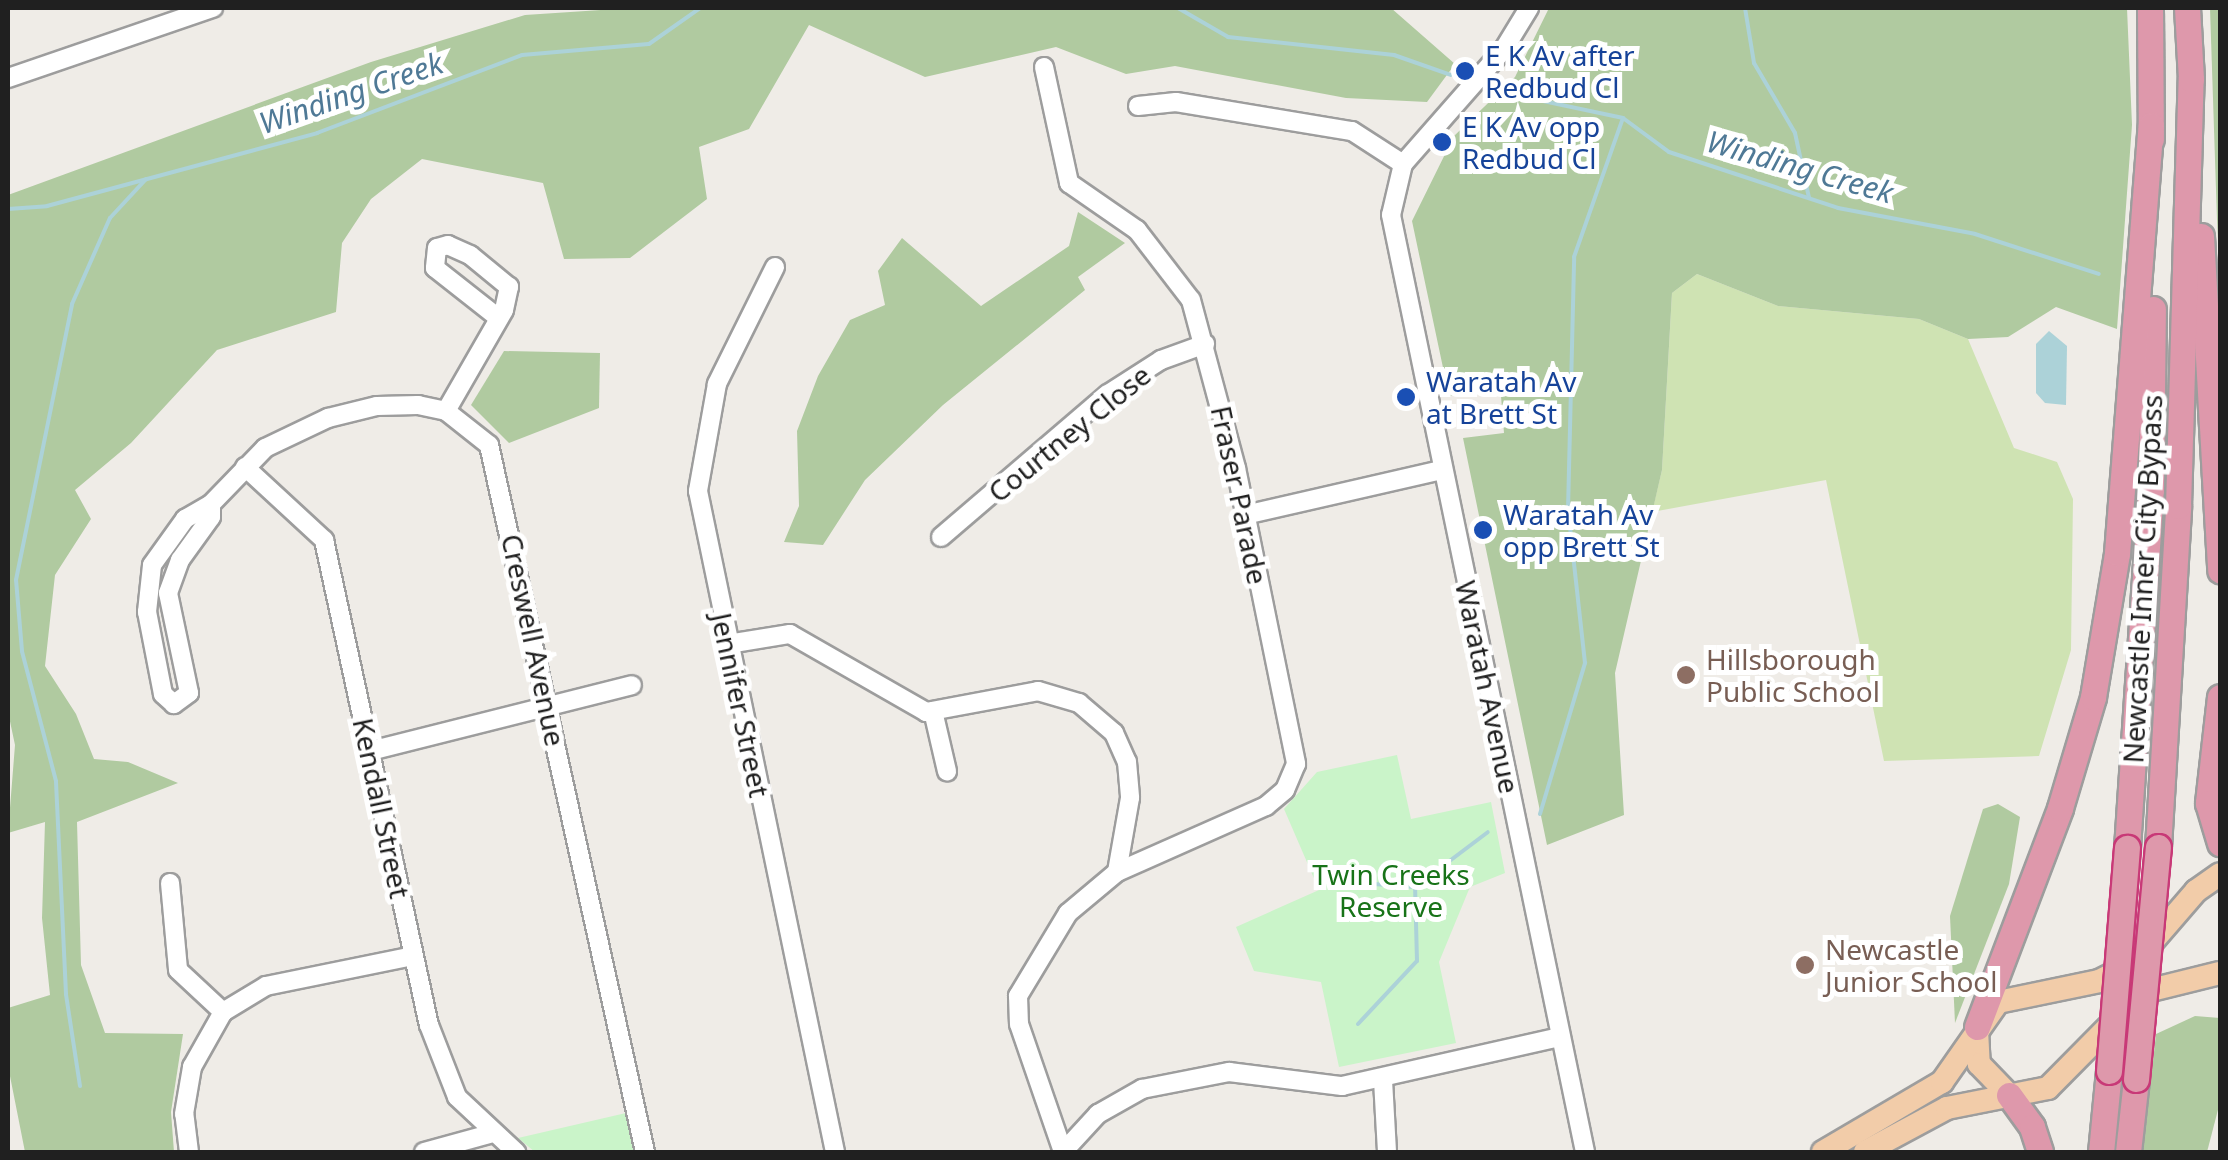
<!DOCTYPE html>
<style>
body{margin:0}
#map{position:relative;width:2228px;height:1160px;overflow:hidden;background:#efece7;font-family:"Noto Sans",sans-serif}
div>[style]{position:absolute}
[style*='--x']{left:calc(var(--x)*1px);top:calc(var(--y)*1px);width:calc(var(--w)*1px);rotate:calc(var(--a)*1deg)}
.grass>*{inset:0;background:#cfe3b3}
.forest>*{inset:0;background:#b0caa0}
.park>*{inset:0;background:#caf4c9}
.water>*{inset:0;background:#acd2d8}
.stream>*{height:4px;margin:-2px;padding:0 2px;transform-origin:2px;border-radius:2px;background:#acd2d8}
.roads{filter:drop-shadow(2px 0 #9d9d9d) drop-shadow(-2px 0 #9d9d9d) drop-shadow(0 2px #9d9d9d) drop-shadow(0 -2px #9d9d9d)}
.minor>*{height:18px;margin:-9px;padding:0 9px;transform-origin:9px;border-radius:9px;background:#fff}
.major>*{height:22px;margin:-11px;padding:0 11px;transform-origin:11px;border-radius:11px;background:#f2cca9}
.highway>*{height:25px;margin:-12.5px;padding:0 12.5px;transform-origin:12.5px;border-radius:12.5px;background:#de98ab}
.bridges{filter:drop-shadow(2px 0 #c83977) drop-shadow(-2px 0 #c83977) drop-shadow(0 2px #c83977) drop-shadow(0 -2px #c83977)}
.highway-bridge>*{height:25px;margin:-12.5px;padding:0 12.5px;transform-origin:12.5px;border-radius:12.5px;background:#de98ab}
.dots>*{width:28px;height:28px;translate:-50% -50%;box-sizing:border-box;border:5px solid #fff;border-radius:50%}
span{translate:-50% -50%;white-space:nowrap;text-align:center;line-height:1.15;-webkit-text-stroke:10px #fff;paint-order:stroke}
.transit-label{font-size:28px;color:#164399}
.left{translate:0 -50%;text-align:left}
.street-label{font-size:28px;color:#202020}
.education-label{font-size:28px;color:#785e54}
.park-label{font-size:28px;color:#187318}
.water-label{font-size:30px;color:#4f7996;font-style:italic}
.frame{position:absolute;inset:0;border:10px solid #202020;pointer-events:none}
</style>
<div id="map">
<div class="grass">
<i style="clip-path:polygon(1697px 274px,1778px 306px,1919px 319px,1968px 339px,2014px 448px,2057px 462px,2073px 499px,2071px 650px,2039px 756px,1884px 761px,1826px 480px,1652px 512px,1662px 470px,1672px 293px)"></i>
</div>
<div class="forest">
<i style="clip-path:polygon(631px 8px,1391px 8px,1455px 64px,1427px 102px,1346px 98px,1175px 66px,1126px 74px,1056px 47px,925px 77px,809px 25px,749px 129px,699px 147px,707px 199px,630px 258px,564px 259px,543px 183px,422px 159px,371px 199px,342px 243px,336px 312px,217px 350px,131px 443px,75px 490px,91px 519px,55px 575px,45px 666px,76px 714px,94px 759px,128px 762px,178px 783px,77px 822px,81px 965px,105px 1033px,183px 1034px,171px 1112px,174px 1152px,25px 1152px,8px 1066px,8px 1008px,50px 995px,42px 918px,45px 822px,8px 833px,15px 745px,8px 712px,8px 195px,371px 62px,525px 15px)"></i>
<i style="clip-path:polygon(1549px 8px,2127px 8px,2132px 125px,2117px 329px,2056px 307px,2008px 337px,1968px 339px,1919px 319px,1778px 306px,1697px 274px,1672px 293px,1662px 470px,1615px 673px,1624px 815px,1547px 845px,1463px 438px,1504px 433px,1500px 384px,1449px 396px,1412px 221px,1454px 136px,1515px 77px)"></i>
<i style="clip-path:polygon(2210px 8px,2220px 8px,2220px 282px,2217px 220px)"></i>
<i style="clip-path:polygon(1078px 212px,1125px 243px,1078px 277px,1085px 290px,943px 405px,865px 480px,823px 545px,784px 542px,799px 506px,797px 431px,818px 376px,850px 320px,885px 305px,878px 271px,902px 238px,981px 306px,1069px 246px)"></i>
<i style="clip-path:polygon(504px 351px,600px 353px,599px 408px,509px 443px,471px 405px)"></i>
<i style="clip-path:polygon(1998px 804px,2020px 817px,2009px 884px,1955px 1023px,1950px 916px,1983px 809px)"></i>
<i style="clip-path:polygon(2195px 1016px,2220px 1018px,2220px 1102px,2207px 1152px,2143px 1152px,2156px 1034px)"></i>
</div>
<div class="park">
<i style="clip-path:polygon(1397px 755px,1411px 819px,1491px 802px,1505px 873px,1470px 887px,1439px 962px,1456px 1043px,1339px 1067px,1321px 982px,1254px 971px,1236px 927px,1319px 890px,1284px 809px,1317px 772px)"></i>
<i style="clip-path:polygon(626px 1113px,634px 1152px,535px 1152px,518px 1138px)"></i>
</div>
<div class="water">
<i style="clip-path:polygon(2049px 331px,2067px 346px,2066px 405px,2045px 403px,2036px 393px,2036px 344px)"></i>
</div>
<div class="stream">
<i style="--x:1178;--y:8;--w:58;--a:30.1"></i>
<i style="--x:1228;--y:37;--w:167;--a:6.2"></i>
<i style="--x:1394;--y:55;--w:60;--a:19.3"></i>
<i style="--x:1745;--y:8;--w:56;--a:80.7"></i>
<i style="--x:1754;--y:63;--w:81;--a:59.6"></i>
<i style="--x:1795;--y:133;--w:66;--a:77.8"></i>
<i style="--x:1496;--y:91;--w:130;--a:12"></i>
<i style="--x:1623;--y:118;--w:57;--a:36.5"></i>
<i style="--x:1669;--y:152;--w:178;--a:18.3"></i>
<i style="--x:1838;--y:208;--w:139;--a:10.7"></i>
<i style="--x:1975;--y:234;--w:130;--a:17.9"></i>
<i style="--x:8;--y:209;--w:39;--a:-4"></i>
<i style="--x:47;--y:206;--w:280;--a:-15.1"></i>
<i style="--x:317;--y:133;--w:219;--a:-20.8"></i>
<i style="--x:522;--y:55;--w:127;--a:-5"></i>
<i style="--x:649;--y:44;--w:62;--a:-35.2"></i>
<i style="--x:1540;--y:814;--w:158;--a:-73.4"></i>
<i style="--x:1585;--y:663;--w:154;--a:-96.3"></i>
<i style="--x:1568;--y:510;--w:253;--a:-88.6"></i>
<i style="--x:1574;--y:257;--w:147;--a:-70.6"></i>
<i style="--x:1333;--y:881;--w:82;--a:4.2"></i>
<i style="--x:1415;--y:887;--w:91;--a:-37"></i>
<i style="--x:1358;--y:1024;--w:86;--a:-46.9"></i>
<i style="--x:1417;--y:961;--w:74;--a:-91.5"></i>
<i style="--x:80;--y:1086;--w:93;--a:-98.7"></i>
<i style="--x:66;--y:994;--w:213;--a:-92.7"></i>
<i style="--x:56;--y:781;--w:134;--a:-104.7"></i>
<i style="--x:22;--y:651;--w:71;--a:-94.8"></i>
<i style="--x:16;--y:580;--w:282;--a:-78.5"></i>
<i style="--x:72;--y:304;--w:94;--a:-66.2"></i>
<i style="--x:110;--y:218;--w:53;--a:-47.3"></i>
</div>
<div class="roads">
<div class="minor">
<i style="--x:1529;--y:8;--w:48;--a:121.4"></i>
<i style="--x:1504;--y:49;--w:153;--a:131.3"></i>
<i style="--x:1403;--y:164;--w:52;--a:103.2"></i>
<i style="--x:1391;--y:215;--w:957;--a:78.3"></i>
<i style="--x:1044;--y:67;--w:119;--a:77.8"></i>
<i style="--x:1069;--y:183;--w:83;--a:34.7"></i>
<i style="--x:1137;--y:230;--w:88;--a:52.4"></i>
<i style="--x:1191;--y:300;--w:174;--a:75"></i>
<i style="--x:1236;--y:468;--w:302;--a:78.5"></i>
<i style="--x:1296;--y:764;--w:28;--a:113"></i>
<i style="--x:1285;--y:790;--w:25;--a:140"></i>
<i style="--x:1266;--y:806;--w:163;--a:156.1"></i>
<i style="--x:8;--y:78;--w:217;--a:-18.9"></i>
<i style="--x:1138;--y:106;--w:38;--a:-6"></i>
<i style="--x:1176;--y:102;--w:178;--a:9.4"></i>
<i style="--x:1352;--y:131;--w:61;--a:32.9"></i>
<i style="--x:775;--y:267;--w:131;--a:116.4"></i>
<i style="--x:717;--y:384;--w:109;--a:100.1"></i>
<i style="--x:698;--y:491;--w:675;--a:78.29"></i>
<i style="--x:446;--y:411;--w:116;--a:-60.1"></i>
<i style="--x:504;--y:310;--w:24;--a:-78"></i>
<i style="--x:509;--y:287;--w:50;--a:-140.6"></i>
<i style="--x:470;--y:255;--w:24;--a:-156"></i>
<i style="--x:448;--y:245;--w:11;--a:165"></i>
<i style="--x:437;--y:248;--w:20;--a:96"></i>
<i style="--x:435;--y:268;--w:78;--a:38.2"></i>
<i style="--x:245;--y:467;--w:108;--a:42.7"></i>
<i style="--x:324;--y:540;--w:496;--a:77.8"></i>
<i style="--x:429;--y:1025;--w:77;--a:68.7"></i>
<i style="--x:457;--y:1097;--w:81;--a:43"></i>
<i style="--x:211;--y:504;--w:13;--a:90"></i>
<i style="--x:211;--y:517;--w:53;--a:125.8"></i>
<i style="--x:180;--y:560;--w:35;--a:110"></i>
<i style="--x:168;--y:593;--w:102;--a:78.1"></i>
<i style="--x:189;--y:693;--w:19;--a:144"></i>
<i style="--x:174;--y:704;--w:15;--a:-138"></i>
<i style="--x:163;--y:694;--w:84;--a:-101"></i>
<i style="--x:147;--y:612;--w:47;--a:-83.9"></i>
<i style="--x:152;--y:565;--w:57;--a:-54.3"></i>
<i style="--x:185;--y:519;--w:30;--a:-30"></i>
<i style="--x:211;--y:504;--w:78;--a:-46"></i>
<i style="--x:265;--y:448;--w:70;--a:-25.5"></i>
<i style="--x:328;--y:418;--w:50;--a:-13.8"></i>
<i style="--x:377;--y:406;--w:41;--a:-1.4"></i>
<i style="--x:418;--y:405;--w:29;--a:12"></i>
<i style="--x:446;--y:411;--w:55;--a:38.3"></i>
<i style="--x:489;--y:445;--w:724;--a:77.56"></i>
<i style="--x:1245;--y:515;--w:202;--a:-12.9"></i>
<i style="--x:941;--y:537;--w:220;--a:-40.6"></i>
<i style="--x:1108;--y:394;--w:63;--a:-32.7"></i>
<i style="--x:1161;--y:360;--w:47;--a:-20"></i>
<i style="--x:728;--y:644;--w:63;--a:-9.2"></i>
<i style="--x:790;--y:634;--w:157;--a:29.8"></i>
<i style="--x:926;--y:712;--w:114;--a:-10.6"></i>
<i style="--x:1038;--y:691;--w:43;--a:16.3"></i>
<i style="--x:1079;--y:703;--w:46;--a:40.6"></i>
<i style="--x:1114;--y:733;--w:32;--a:66"></i>
<i style="--x:1127;--y:762;--w:36;--a:85"></i>
<i style="--x:1130;--y:798;--w:75;--a:100"></i>
<i style="--x:1117;--y:872;--w:64;--a:140.1"></i>
<i style="--x:1068;--y:913;--w:97;--a:121.1"></i>
<i style="--x:1018;--y:996;--w:28;--a:88"></i>
<i style="--x:1019;--y:1024;--w:135;--a:71"></i>
<i style="--x:933;--y:711;--w:62;--a:76.9"></i>
<i style="--x:370;--y:751;--w:270;--a:-14.1"></i>
<i style="--x:170;--y:883;--w:87;--a:84.7"></i>
<i style="--x:178;--y:970;--w:62;--a:43"></i>
<i style="--x:1383;--y:1080;--w:72;--a:86.8"></i>
<i style="--x:189;--y:1152;--w:38;--a:-97"></i>
<i style="--x:184;--y:1114;--w:48;--a:-80.3"></i>
<i style="--x:192;--y:1067;--w:63;--a:-60.6"></i>
<i style="--x:223;--y:1012;--w:50;--a:-31.2"></i>
<i style="--x:266;--y:986;--w:150;--a:-11.5"></i>
<i style="--x:424;--y:1152;--w:68;--a:-15.3"></i>
<i style="--x:1063;--y:1152;--w:52;--a:-47.4"></i>
<i style="--x:1098;--y:1114;--w:51;--a:-29.6"></i>
<i style="--x:1142;--y:1089;--w:89;--a:-11.1"></i>
<i style="--x:1229;--y:1072;--w:114;--a:7.1"></i>
<i style="--x:1342;--y:1086;--w:222;--a:-12.7"></i>
</div>
<div class="major">
<i style="--x:1977;--y:1030;--w:34;--a:87"></i>
<i style="--x:1979;--y:1064;--w:43;--a:45.9"></i>
<i style="--x:1823;--y:1152;--w:138;--a:-30.5"></i>
<i style="--x:1942;--y:1082;--w:98;--a:-55"></i>
<i style="--x:1998;--y:1002;--w:103;--a:-11.7"></i>
<i style="--x:2099;--y:981;--w:38;--a:-27"></i>
<i style="--x:2133;--y:964;--w:96;--a:-49.2"></i>
<i style="--x:2196;--y:891;--w:29;--a:-35"></i>
<i style="--x:1865;--y:1152;--w:93;--a:-28.2"></i>
<i style="--x:1947;--y:1108;--w:103;--a:-11.2"></i>
<i style="--x:2048;--y:1088;--w:135;--a:-45.3"></i>
<i style="--x:2143;--y:992;--w:79;--a:-13.9"></i>
</div>
<div class="highway">
<i style="--x:2150;--y:8;--w:131;--a:89.6"></i>
<i style="--x:2201;--y:236;--w:335;--a:86.7"></i>
<i style="--x:2220;--y:697;--w:107;--a:96.5"></i>
<i style="--x:2208;--y:803;--w:42;--a:73.3"></i>
<i style="--x:2158;--y:847;--w:342;--a:-86.6"></i>
<i style="--x:2178;--y:506;--w:427;--a:-88.3"></i>
<i style="--x:2191;--y:79;--w:71;--a:-93.2"></i>
<i style="--x:2127;--y:848;--w:359;--a:-86.2"></i>
<i style="--x:2151;--y:490;--w:181;--a:-89.4"></i>
<i style="--x:1977;--y:1027;--w:234;--a:-69.2"></i>
<i style="--x:2060;--y:808;--w:116;--a:-73.4"></i>
<i style="--x:2093;--y:697;--w:146;--a:-80.5"></i>
<i style="--x:2117;--y:553;--w:429;--a:-85.5"></i>
<i style="--x:2009;--y:1095;--w:39;--a:54"></i>
<i style="--x:2032;--y:1127;--w:26;--a:72"></i>
<i style="--x:2101;--y:1152;--w:81;--a:-84.4"></i>
<i style="--x:2128;--y:1152;--w:73;--a:-83.7"></i>
</div>
</div>
<div class="bridges">
<div class="highway-bridge">
<i style="--x:2109;--y:1071;--w:224;--a:-85.4"></i>
<i style="--x:2136;--y:1079;--w:233;--a:-84.6"></i>
</div>
</div>
<div class="dots">
<i style="left:1465px;top:71px;background:#1a4fb4"></i>
<i style="left:1442px;top:142px;background:#1a4fb4"></i>
<i style="left:1406px;top:397px;background:#1a4fb4"></i>
<i style="left:1483px;top:530px;background:#1a4fb4"></i>
<i style="left:1686px;top:675px;background:#8d6e63"></i>
<i style="left:1805px;top:965px;background:#8d6e63"></i>
</div>
<div class="transit-label">
<span class="left" style="left:1485px;top:71px">E K Av after<br>Redbud Cl</span>
<span class="left" style="left:1462px;top:142px">E K Av opp<br>Redbud Cl</span>
<span class="left" style="left:1426px;top:397px">Waratah Av<br>at Brett St</span>
<span class="left" style="left:1503px;top:530px">Waratah Av<br>opp Brett St</span>
</div>
<div class="street-label">
<span style="left:1069px;top:433px;rotate:-39deg">Courtney Close</span>
<span style="left:1240px;top:495px;rotate:78deg">Fraser Parade</span>
<span style="left:2142px;top:579px;rotate:-87deg">Newcastle Inner City Bypass</span>
<span style="left:534px;top:640px;rotate:78deg">Creswell Avenue</span>
<span style="left:1488px;top:687px;rotate:78deg">Waratah Avenue</span>
<span style="left:741px;top:705px;rotate:78deg">Jennifer Street</span>
<span style="left:382px;top:808px;rotate:78deg">Kendall Street</span>
</div>
<div class="education-label">
<span class="left" style="left:1706px;top:675px">Hillsborough<br>Public School</span>
<span class="left" style="left:1825px;top:965px">Newcastle<br>Junior School</span>
</div>
<div class="park-label">
<span style="left:1391px;top:890px">Twin Creeks<br>Reserve</span>
</div>
<div class="water-label">
<span style="left:351px;top:93px;rotate:-19deg">Winding Creek</span>
<span style="left:1800px;top:167px;rotate:16deg">Winding Creek</span>
</div>
<div class="frame"></div>
</div>
